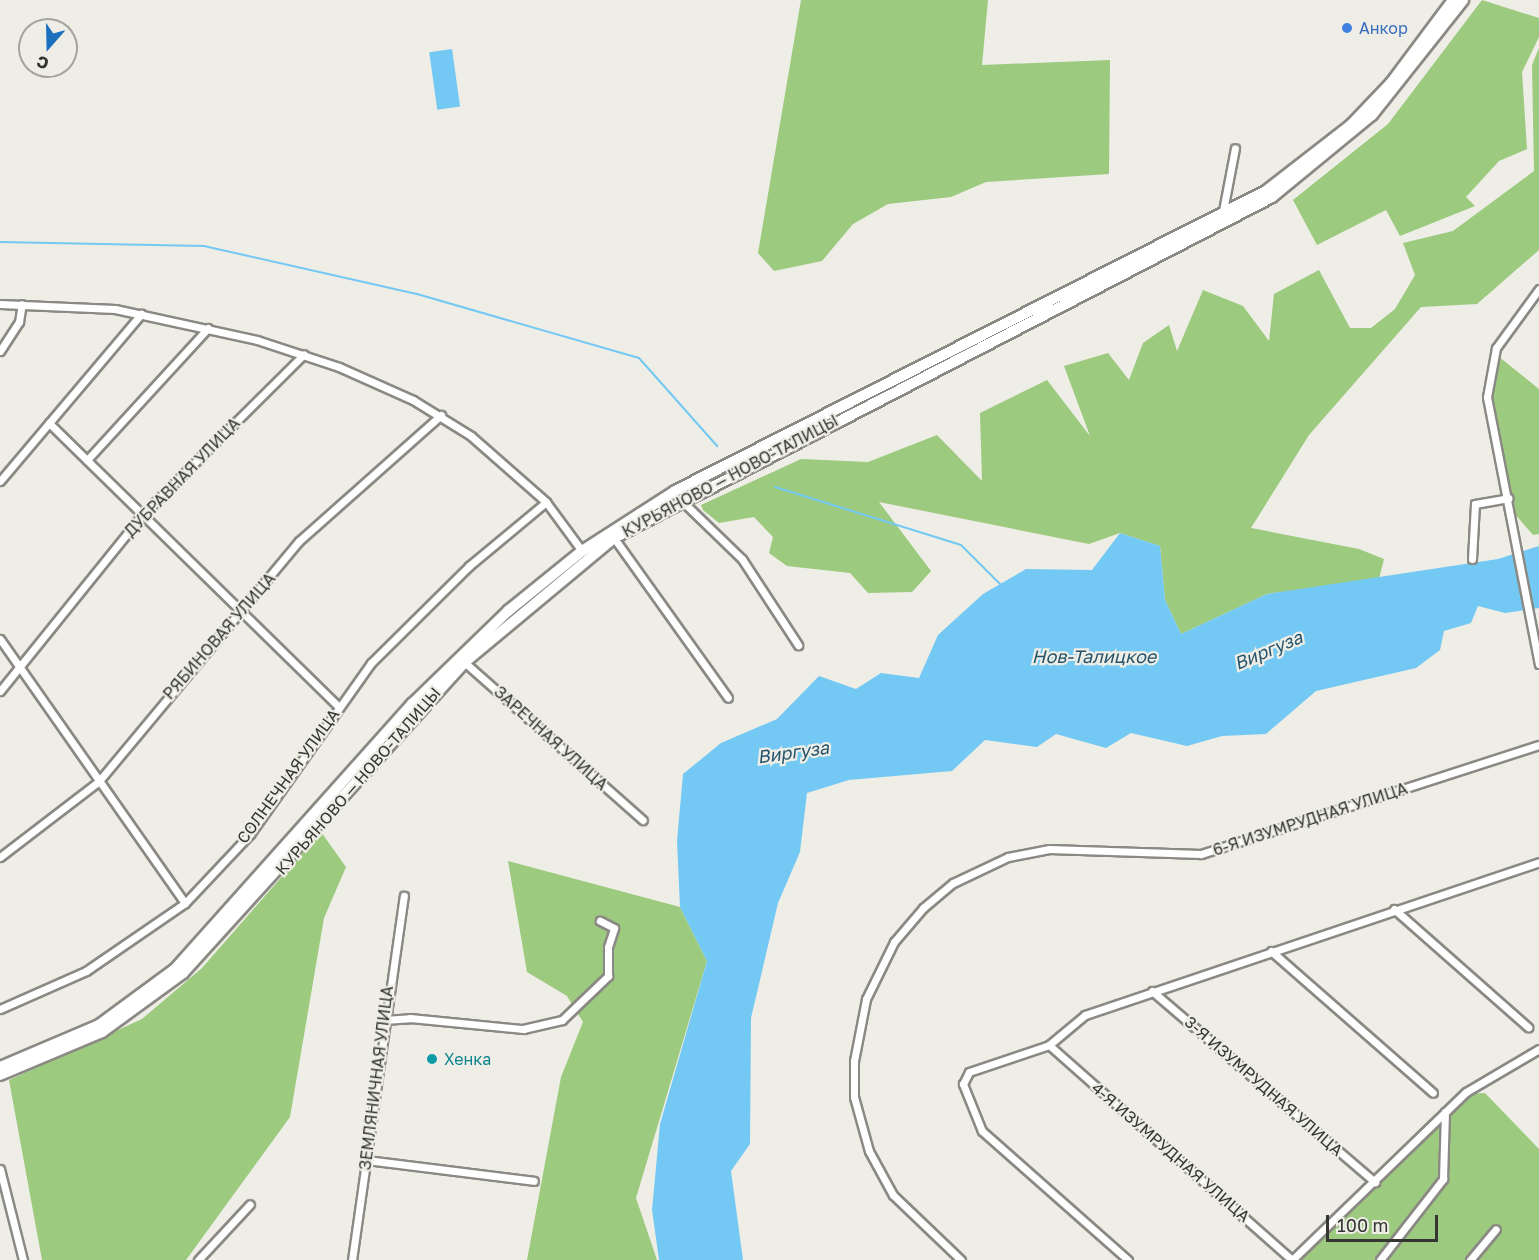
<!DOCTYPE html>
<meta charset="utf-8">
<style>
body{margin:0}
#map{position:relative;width:1539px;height:1260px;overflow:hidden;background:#eeede6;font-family:"Golos Text",sans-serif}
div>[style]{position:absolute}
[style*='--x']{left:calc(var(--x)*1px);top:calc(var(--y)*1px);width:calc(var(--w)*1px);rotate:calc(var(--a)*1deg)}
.green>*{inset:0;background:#9cca7e}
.water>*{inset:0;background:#73c9f4;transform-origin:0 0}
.stream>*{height:2px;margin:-1px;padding:0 1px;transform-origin:1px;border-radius:1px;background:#73c9f4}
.roads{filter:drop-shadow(2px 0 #8b8983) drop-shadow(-2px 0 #8b8983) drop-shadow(0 2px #8b8983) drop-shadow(0 -2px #8b8983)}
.street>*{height:7px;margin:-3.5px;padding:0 3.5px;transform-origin:3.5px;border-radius:3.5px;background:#fff}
.secondary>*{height:10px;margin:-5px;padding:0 5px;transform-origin:5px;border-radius:5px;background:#fff}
.dots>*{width:16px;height:16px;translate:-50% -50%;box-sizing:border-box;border:3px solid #eeede6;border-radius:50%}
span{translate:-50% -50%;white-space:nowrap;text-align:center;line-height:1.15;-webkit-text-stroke:4.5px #eeede6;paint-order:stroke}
.shop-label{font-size:16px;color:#366cbe}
.left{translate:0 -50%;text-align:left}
.street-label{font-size:16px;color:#353532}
.culture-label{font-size:16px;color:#0d838f}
.water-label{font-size:18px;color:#25546c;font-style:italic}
.north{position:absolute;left:18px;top:18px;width:60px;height:60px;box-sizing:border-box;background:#eeede6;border:2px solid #a4a39e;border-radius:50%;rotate:200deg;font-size:16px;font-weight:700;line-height:24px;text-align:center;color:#353532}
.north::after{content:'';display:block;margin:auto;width:21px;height:27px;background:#1b70be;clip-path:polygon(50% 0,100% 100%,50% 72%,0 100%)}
.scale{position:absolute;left:1326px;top:1215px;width:112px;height:27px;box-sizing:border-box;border:3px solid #353532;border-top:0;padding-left:8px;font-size:18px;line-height:21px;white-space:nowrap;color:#353532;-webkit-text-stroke:4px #eeede6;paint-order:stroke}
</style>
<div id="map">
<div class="green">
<i style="clip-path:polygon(801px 0,988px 0,982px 65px,1110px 60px,1109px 174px,986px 182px,951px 197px,888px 204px,853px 224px,822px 261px,774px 271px,758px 253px)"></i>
<i style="clip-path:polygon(1482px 0,1539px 18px,1539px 37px,1522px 72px,1527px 149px,1499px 161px,1466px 197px,1475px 206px,1400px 236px,1386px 210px,1317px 245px,1293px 200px,1388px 124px)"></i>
<i style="clip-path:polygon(1539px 48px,1539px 250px,1477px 304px,1421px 307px,1309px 435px,1251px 528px,1359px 549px,1384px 559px,1379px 579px,1267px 594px,1181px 634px,1165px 600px,1160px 546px,1120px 533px,1089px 544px,879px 502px,931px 571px,912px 592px,868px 593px,850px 573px,787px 566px,769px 553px,773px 537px,754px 517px,719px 523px,703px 510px,701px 505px,801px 459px,868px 462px,937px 435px,982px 481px,980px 413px,1047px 380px,1090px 436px,1064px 366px,1108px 353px,1129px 380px,1143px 343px,1169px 325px,1177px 351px,1203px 290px,1243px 306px,1269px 341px,1274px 294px,1319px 270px,1350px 328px,1371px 328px,1395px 309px,1415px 275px,1403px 243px,1453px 231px,1534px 171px,1532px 65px)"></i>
<i style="clip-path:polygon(1498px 356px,1539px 389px,1539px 534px,1533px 535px,1514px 513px,1491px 390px)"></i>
<i style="clip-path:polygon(321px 832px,346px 867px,324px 918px,290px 1117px,186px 1260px,42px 1260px,9px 1080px,142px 1019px,202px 968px)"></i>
<i style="clip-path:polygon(508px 861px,680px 907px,707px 961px,636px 1198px,657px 1260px,527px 1260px,561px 1077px,583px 1022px,567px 996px,527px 972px)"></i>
<i style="clip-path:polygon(1485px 1093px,1539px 1149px,1539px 1260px,1301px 1260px,1468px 1094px)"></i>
</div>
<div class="water">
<i style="left:452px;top:49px;width:58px;height:23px;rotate:82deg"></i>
<i style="clip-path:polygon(1120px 533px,1160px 546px,1165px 600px,1181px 634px,1267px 594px,1498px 559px,1539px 546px,1539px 608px,1505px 613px,1478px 606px,1471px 623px,1444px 631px,1440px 650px,1416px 668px,1316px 691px,1266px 734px,1222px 736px,1187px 746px,1131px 733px,1106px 748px,1056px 734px,1037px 747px,985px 740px,952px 771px,849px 780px,807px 793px,800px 852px,778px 903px,751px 1018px,750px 1144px,731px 1171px,743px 1260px,659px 1260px,652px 1210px,660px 1124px,707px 961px,680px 907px,677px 841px,683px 774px,721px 743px,777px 719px,819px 676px,856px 689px,881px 673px,919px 678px,938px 635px,983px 594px,1026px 569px,1092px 570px)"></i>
</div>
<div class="stream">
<i style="--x:0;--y:242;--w:204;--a:1.1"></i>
<i style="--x:204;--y:246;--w:218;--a:12.7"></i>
<i style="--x:417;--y:294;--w:231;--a:16.1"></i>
<i style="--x:639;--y:358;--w:118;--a:48.4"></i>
<i style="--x:775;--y:487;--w:195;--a:17.3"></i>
<i style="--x:961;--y:545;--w:57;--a:45"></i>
</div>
<div class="roads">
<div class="street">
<i style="--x:1222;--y:216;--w:69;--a:-79.2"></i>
<i style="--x:1539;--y:289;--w:73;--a:126.1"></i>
<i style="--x:1496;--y:348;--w:50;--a:100.4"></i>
<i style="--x:1487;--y:397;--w:272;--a:79"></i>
<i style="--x:0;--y:304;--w:115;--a:2.5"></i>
<i style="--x:115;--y:309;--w:145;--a:12.3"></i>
<i style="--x:257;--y:340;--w:86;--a:18.2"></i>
<i style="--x:339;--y:367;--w:81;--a:24"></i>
<i style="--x:413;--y:400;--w:68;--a:31.8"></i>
<i style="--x:471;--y:436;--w:100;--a:41.3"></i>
<i style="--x:546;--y:502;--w:61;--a:53.7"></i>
<i style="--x:0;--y:351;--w:35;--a:-57"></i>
<i style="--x:19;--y:322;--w:18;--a:-81"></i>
<i style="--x:49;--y:423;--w:404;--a:44.4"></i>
<i style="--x:87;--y:460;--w:179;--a:-47.5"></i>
<i style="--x:0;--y:481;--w:219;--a:-49.8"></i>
<i style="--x:682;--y:501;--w:83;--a:44"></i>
<i style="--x:742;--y:559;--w:103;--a:56.9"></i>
<i style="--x:614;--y:538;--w:196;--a:54.5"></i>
<i style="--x:1472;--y:559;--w:55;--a:-86.9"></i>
<i style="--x:1475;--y:504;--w:34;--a:-10"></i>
<i style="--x:0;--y:639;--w:322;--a:55"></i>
<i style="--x:463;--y:661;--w:240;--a:41.5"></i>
<i style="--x:0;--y:691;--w:226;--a:-51.1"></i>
<i style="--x:142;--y:515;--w:228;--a:-44.8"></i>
<i style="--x:0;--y:857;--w:125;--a:-37.5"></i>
<i style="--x:99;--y:781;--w:312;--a:-50.2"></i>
<i style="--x:299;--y:541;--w:190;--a:-41.6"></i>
<i style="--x:1394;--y:909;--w:179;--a:41.4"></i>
<i style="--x:1271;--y:951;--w:215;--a:41.2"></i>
<i style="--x:1152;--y:991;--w:294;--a:40.6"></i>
<i style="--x:0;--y:1009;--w:94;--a:-23.8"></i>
<i style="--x:86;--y:971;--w:120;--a:-34.5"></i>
<i style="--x:185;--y:903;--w:95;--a:-46.7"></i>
<i style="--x:250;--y:834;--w:209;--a:-54.7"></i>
<i style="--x:371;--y:663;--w:138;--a:-44.7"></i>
<i style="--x:469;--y:566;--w:100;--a:-39.7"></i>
<i style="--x:384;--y:1020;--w:26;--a:-4"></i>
<i style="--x:410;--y:1018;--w:114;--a:5.6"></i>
<i style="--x:523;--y:1029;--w:40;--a:-13"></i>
<i style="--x:562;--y:1020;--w:64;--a:-43.7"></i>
<i style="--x:608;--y:976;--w:29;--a:-90"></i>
<i style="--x:608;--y:947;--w:20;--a:-72"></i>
<i style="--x:614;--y:928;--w:16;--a:-153"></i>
<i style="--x:1049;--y:1045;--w:324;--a:41.5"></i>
<i style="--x:1292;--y:1260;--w:242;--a:-44"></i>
<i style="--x:1466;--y:1092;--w:85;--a:-30.5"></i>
<i style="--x:366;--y:1160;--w:169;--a:7.1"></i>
<i style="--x:0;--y:1169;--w:94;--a:75.8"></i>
<i style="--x:198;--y:1260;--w:76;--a:-47.1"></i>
<i style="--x:352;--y:1260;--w:368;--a:-81.9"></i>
<i style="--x:961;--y:1260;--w:94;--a:-136.3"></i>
<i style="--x:893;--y:1195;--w:50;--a:-118.6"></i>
<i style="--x:869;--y:1151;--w:56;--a:-105.5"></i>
<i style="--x:854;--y:1097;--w:36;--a:-90"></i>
<i style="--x:854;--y:1061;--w:63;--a:-79"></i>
<i style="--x:866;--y:999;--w:64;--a:-63.8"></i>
<i style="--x:894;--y:942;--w:45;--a:-49.5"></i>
<i style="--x:923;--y:908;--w:39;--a:-40"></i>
<i style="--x:953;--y:883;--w:61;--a:-25.3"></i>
<i style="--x:1008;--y:857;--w:42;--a:-11"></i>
<i style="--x:1049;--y:849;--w:152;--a:1.9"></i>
<i style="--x:1201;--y:854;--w:355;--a:-17.9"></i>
<i style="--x:1128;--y:1260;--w:195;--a:-138.5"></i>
<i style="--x:982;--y:1131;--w:51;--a:-112"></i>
<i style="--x:963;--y:1084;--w:13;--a:-63"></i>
<i style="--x:969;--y:1072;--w:84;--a:-18.6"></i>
<i style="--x:1049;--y:1045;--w:47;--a:-39.8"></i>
<i style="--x:1085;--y:1015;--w:479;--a:-18.6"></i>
<i style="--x:1380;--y:1260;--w:103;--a:-52.1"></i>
<i style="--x:1443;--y:1179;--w:67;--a:-88.3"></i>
<i style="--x:1470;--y:1260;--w:40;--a:-50"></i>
</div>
<div class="secondary">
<i style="--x:0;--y:1067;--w:108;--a:-23"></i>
<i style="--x:99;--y:1025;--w:94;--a:-36.4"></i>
<i style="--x:175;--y:969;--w:356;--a:-48.2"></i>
<i style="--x:412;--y:704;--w:134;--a:-44.1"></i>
<i style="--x:508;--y:611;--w:95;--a:-39"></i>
<i style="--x:582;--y:551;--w:111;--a:-32.8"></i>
<i style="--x:675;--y:491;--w:663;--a:-26.91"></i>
<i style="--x:1266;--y:191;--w:108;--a:-37.8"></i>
<i style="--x:1351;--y:125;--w:58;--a:-46.4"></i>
<i style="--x:1391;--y:83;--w:104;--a:-53.2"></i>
<i style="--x:0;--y:1075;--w:111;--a:-22.9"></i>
<i style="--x:102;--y:1032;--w:100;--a:-36.1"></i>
<i style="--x:183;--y:973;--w:420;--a:-47.8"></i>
<i style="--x:465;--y:662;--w:194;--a:-39.8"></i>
<i style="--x:614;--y:538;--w:741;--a:-27.39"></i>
<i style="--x:1272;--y:197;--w:129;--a:-39.4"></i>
<i style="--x:1372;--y:115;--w:147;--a:-51.6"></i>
</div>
</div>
<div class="dots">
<i style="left:1347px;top:28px;background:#3f7fe0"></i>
<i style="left:432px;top:1059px;background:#0f9aa8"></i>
</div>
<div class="shop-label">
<span class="left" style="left:1359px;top:28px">Анкор</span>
</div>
<div class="street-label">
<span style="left:730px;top:476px;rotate:-28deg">КУРЬЯНОВО — НОВО-ТАЛИЦЫ</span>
<span style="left:182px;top:477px;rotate:-46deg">ДУБРАВНАЯ УЛИЦА</span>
<span style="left:219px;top:636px;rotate:-49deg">РЯБИНОВАЯ УЛИЦА</span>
<span style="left:551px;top:738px;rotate:42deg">ЗАРЕЧНАЯ УЛИЦА</span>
<span style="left:288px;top:776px;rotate:-54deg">СОЛНЕЧНАЯ УЛИЦА</span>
<span style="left:358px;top:781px;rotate:-49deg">КУРЬЯНОВО — НОВО-ТАЛИЦЫ</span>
<span style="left:1310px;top:819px;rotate:-18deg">6-Я ИЗУМРУДНАЯ УЛИЦА</span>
<span style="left:376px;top:1078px;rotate:-83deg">ЗЕМЛЯНИЧНАЯ УЛИЦА</span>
<span style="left:1264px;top:1086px;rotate:41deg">3-Я ИЗУМРУДНАЯ УЛИЦА</span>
<span style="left:1171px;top:1152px;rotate:41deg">4-Я ИЗУМРУДНАЯ УЛИЦА</span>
</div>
<div class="culture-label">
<span class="left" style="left:444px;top:1059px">Хенка</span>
</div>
<div class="water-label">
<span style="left:1268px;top:650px;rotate:-23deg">Виргуза</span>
<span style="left:1094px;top:656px">Нов-Талицкое</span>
<span style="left:793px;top:752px;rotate:-8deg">Виргуза</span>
</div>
<div class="north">С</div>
<div class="scale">100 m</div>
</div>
